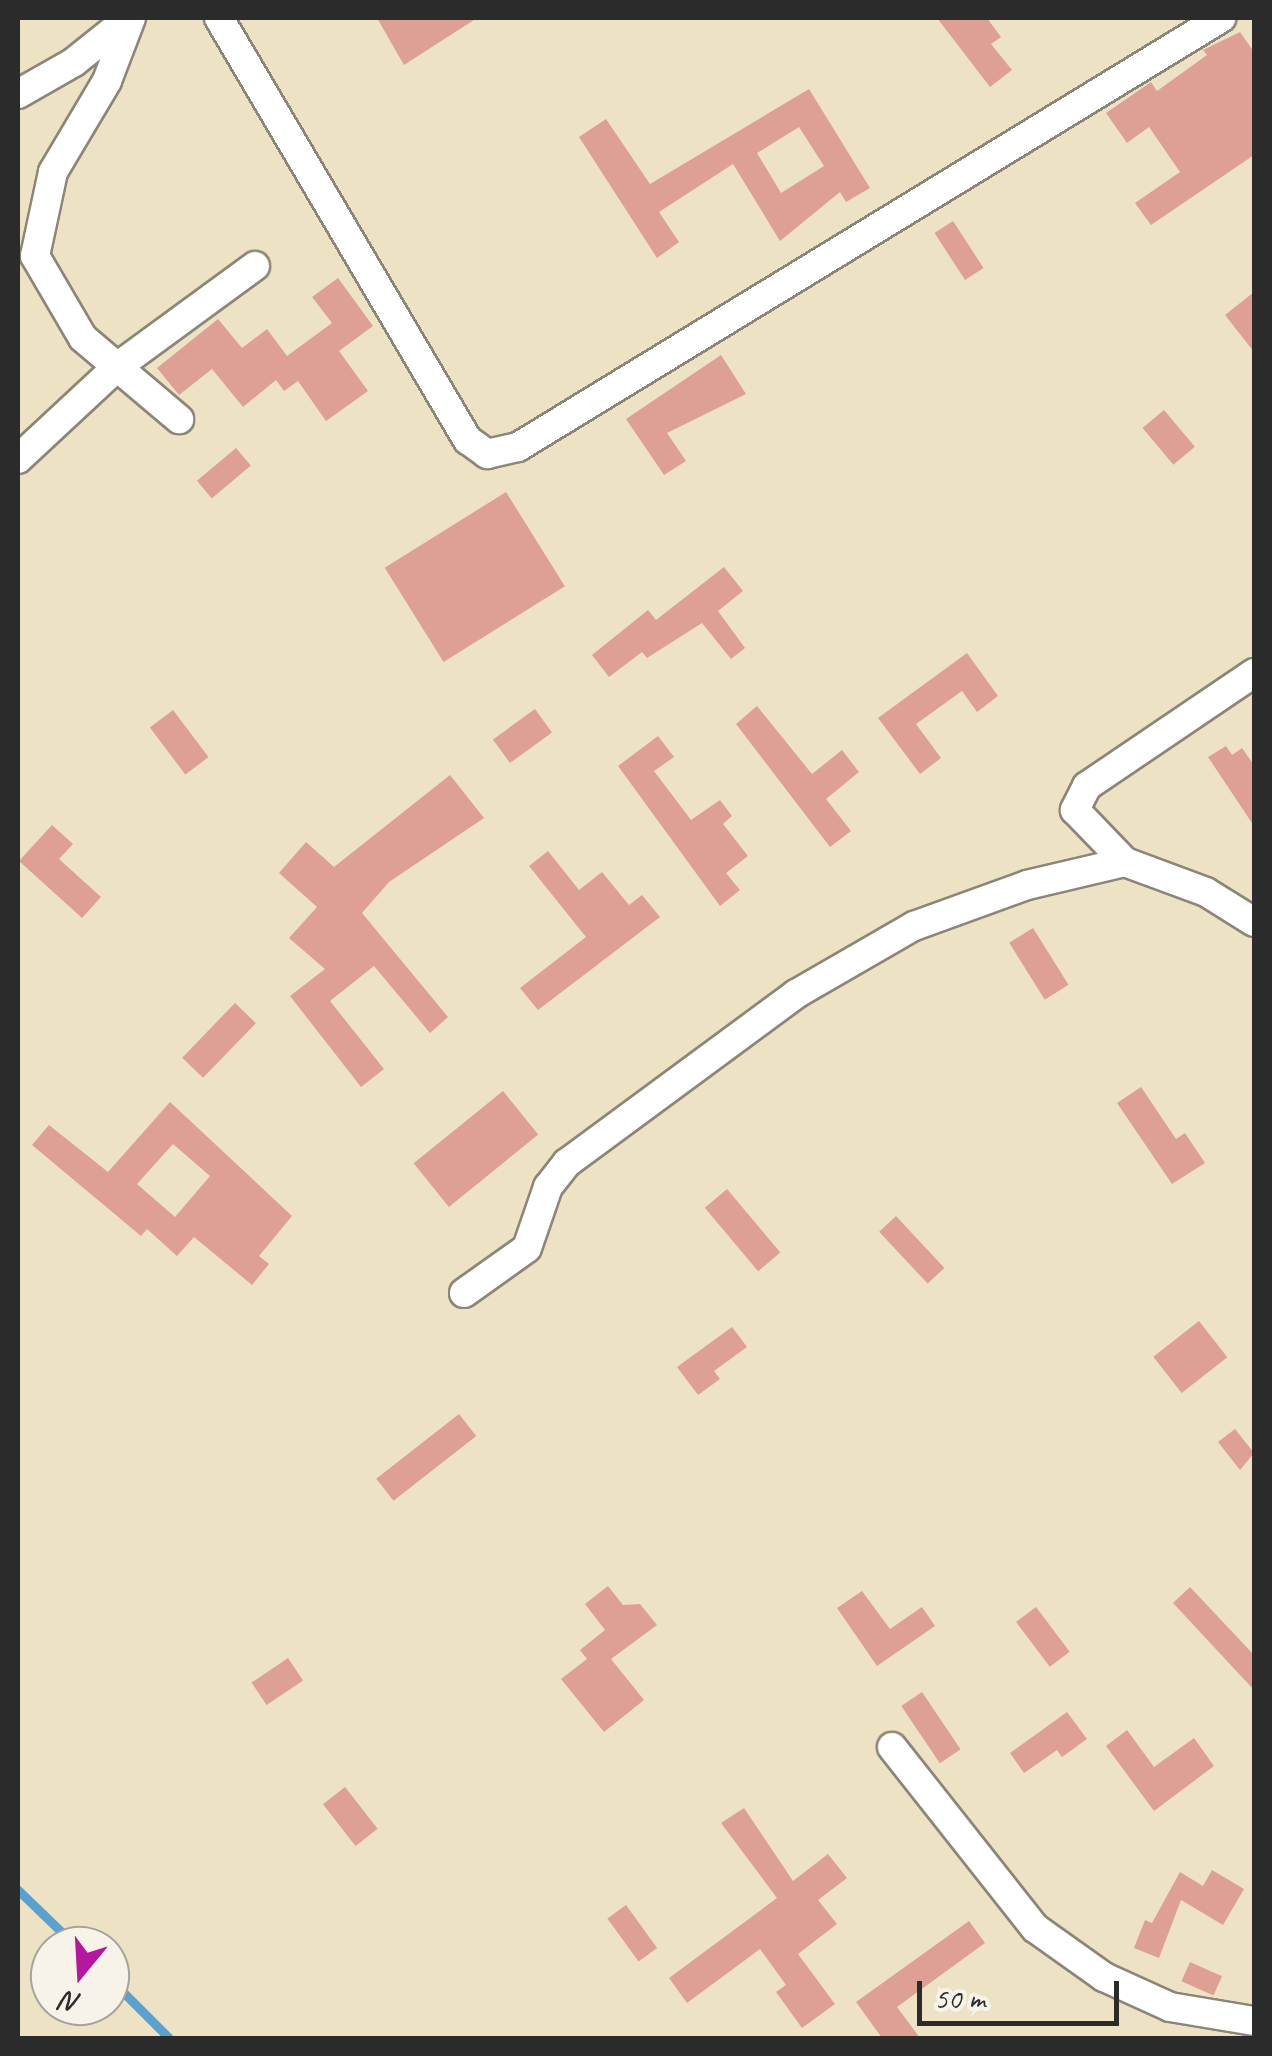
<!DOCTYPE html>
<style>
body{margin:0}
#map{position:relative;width:1272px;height:2056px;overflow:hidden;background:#eee2c4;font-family:Caveat,sans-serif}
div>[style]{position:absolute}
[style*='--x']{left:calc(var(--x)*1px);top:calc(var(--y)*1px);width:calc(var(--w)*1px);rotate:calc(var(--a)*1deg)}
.stream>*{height:9px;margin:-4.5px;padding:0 4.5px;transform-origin:4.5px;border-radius:4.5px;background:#59a2d0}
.building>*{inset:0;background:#dea094;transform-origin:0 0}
.roads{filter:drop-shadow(2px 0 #8c8678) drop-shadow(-2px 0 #8c8678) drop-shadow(0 2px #8c8678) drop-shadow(0 -2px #8c8678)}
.minor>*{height:28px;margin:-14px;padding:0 14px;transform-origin:14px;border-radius:14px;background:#fff}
span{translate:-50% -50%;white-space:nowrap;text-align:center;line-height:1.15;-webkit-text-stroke:9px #f7f3e8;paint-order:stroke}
.frame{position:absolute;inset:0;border:20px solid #2b2b2b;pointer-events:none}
.north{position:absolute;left:30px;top:1926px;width:100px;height:100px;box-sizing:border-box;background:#f7f3e8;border:2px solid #a5a39c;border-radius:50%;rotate:198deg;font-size:28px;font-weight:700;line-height:40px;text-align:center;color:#2b2b2b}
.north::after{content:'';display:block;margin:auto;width:35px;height:45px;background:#b5179e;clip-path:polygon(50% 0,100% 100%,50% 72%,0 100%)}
.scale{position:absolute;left:917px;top:1981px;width:202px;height:45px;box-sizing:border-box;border:5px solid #2b2b2b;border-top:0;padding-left:12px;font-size:30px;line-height:35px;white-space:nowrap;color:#2b2b2b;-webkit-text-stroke:8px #f7f3e8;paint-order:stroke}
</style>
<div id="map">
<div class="stream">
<i style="--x:18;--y:1890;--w:81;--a:44"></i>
<i style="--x:110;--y:1979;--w:83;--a:45"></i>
</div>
<div class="building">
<i style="clip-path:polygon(377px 18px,477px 18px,404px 65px)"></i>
<i style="clip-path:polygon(937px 18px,987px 18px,1001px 37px,991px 44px,1012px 70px,990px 87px)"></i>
<i style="clip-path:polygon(1240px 32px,1254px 52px,1254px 155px,1151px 225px,1135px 203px,1180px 172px,1149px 127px,1127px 143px,1106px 113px,1151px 82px,1157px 91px,1207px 55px,1203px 50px)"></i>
<i style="clip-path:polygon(evenodd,809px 89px,870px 188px,846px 202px,840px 192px,780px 241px,733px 164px,659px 212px,679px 242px,657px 258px,579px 137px,606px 119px,650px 184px,809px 89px,799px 127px,824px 166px,781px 193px,757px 153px,799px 127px)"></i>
<i style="left:953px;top:221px;width:56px;height:22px;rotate:57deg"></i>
<i style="clip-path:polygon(338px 278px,373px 326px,339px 351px,368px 391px,326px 421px,298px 381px,284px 391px,276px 380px,243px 407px,212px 369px,179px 395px,157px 368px,218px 319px,242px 348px,267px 329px,287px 356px,332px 323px,312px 297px)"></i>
<i style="clip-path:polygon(1254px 292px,1254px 352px,1225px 315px)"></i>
<i style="clip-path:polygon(721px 355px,746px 394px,667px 433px,686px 461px,664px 475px,626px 419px)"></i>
<i style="left:1164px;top:410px;width:48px;height:28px;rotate:50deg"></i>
<i style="left:236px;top:448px;width:23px;height:51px;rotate:50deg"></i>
<i style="left:506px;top:492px;width:111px;height:143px;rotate:58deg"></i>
<i style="clip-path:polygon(724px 567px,743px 591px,718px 611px,745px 648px,731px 659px,702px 623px,647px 658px,642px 652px,609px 677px,592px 655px,648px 610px,656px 620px)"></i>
<i style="clip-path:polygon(967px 653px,998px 696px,977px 712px,962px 691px,916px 724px,941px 758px,920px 774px,878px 718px)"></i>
<i style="clip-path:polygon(757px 706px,812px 774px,842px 750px,859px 772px,826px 799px,851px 831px,830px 847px,736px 724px)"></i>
<i style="left:535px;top:709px;width:29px;height:52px;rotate:54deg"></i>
<i style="left:173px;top:710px;width:59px;height:29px;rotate:53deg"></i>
<i style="clip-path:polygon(658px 736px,674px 757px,654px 771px,691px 820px,720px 800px,732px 816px,723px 824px,748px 856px,726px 873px,740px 890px,720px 906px,618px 766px)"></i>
<i style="clip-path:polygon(1226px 746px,1232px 755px,1242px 748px,1254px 765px,1254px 826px,1208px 757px)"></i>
<i style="clip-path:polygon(450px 775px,484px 818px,389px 882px,362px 913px,448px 1017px,430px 1033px,374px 966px,330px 1001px,384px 1069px,361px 1087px,290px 996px,325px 969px,289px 938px,317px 907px,279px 873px,306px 842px,334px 867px)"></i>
<i style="clip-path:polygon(52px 825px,73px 844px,59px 859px,101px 897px,82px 918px,19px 861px)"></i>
<i style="clip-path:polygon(548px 851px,579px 890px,602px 872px,629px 905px,642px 895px,660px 917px,538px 1010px,520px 988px,586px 937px,529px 866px)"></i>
<i style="left:1033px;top:928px;width:67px;height:28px;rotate:58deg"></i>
<i style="left:235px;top:1003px;width:29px;height:76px;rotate:44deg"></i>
<i style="clip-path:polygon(1141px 1087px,1176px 1139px,1185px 1133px,1205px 1163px,1172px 1184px,1117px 1103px)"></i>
<i style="left:503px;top:1091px;width:56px;height:115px;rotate:51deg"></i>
<i style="clip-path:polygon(evenodd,170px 1102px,292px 1216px,259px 1256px,269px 1264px,252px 1285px,194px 1237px,177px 1256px,147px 1229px,141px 1236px,32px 1145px,49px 1125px,108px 1172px,170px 1102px,173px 1144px,210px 1176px,175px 1217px,137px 1184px,173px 1144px)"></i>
<i style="left:727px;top:1189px;width:83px;height:29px;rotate:50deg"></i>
<i style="left:896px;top:1216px;width:71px;height:23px;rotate:47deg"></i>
<i style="left:1199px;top:1321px;width:46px;height:58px;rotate:52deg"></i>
<i style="clip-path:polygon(732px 1327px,747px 1347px,714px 1371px,720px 1379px,698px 1395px,677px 1367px)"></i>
<i style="left:459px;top:1414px;width:28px;height:105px;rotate:52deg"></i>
<i style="clip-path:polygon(1235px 1429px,1254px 1453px,1240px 1470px,1218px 1442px)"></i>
<i style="clip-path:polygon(608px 1586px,623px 1605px,640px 1604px,657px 1625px,611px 1659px,644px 1700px,604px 1732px,561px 1679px,587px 1659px,580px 1650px,605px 1630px,585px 1604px)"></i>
<i style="clip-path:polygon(1190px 1587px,1254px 1655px,1254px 1690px,1173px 1603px)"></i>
<i style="clip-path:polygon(862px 1591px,890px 1629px,922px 1607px,935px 1626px,877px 1666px,837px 1608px)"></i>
<i style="left:1036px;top:1607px;width:56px;height:25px;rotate:53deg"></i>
<i style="left:288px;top:1658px;width:27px;height:44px;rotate:56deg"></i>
<i style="left:922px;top:1692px;width:69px;height:25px;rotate:56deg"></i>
<i style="clip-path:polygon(1067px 1712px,1087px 1739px,1062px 1757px,1057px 1750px,1024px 1773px,1010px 1753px)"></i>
<i style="clip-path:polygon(1127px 1730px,1154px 1767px,1194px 1738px,1214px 1766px,1154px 1811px,1106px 1746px)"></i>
<i style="left:345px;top:1787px;width:53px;height:28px;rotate:52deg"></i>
<i style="clip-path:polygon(744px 1808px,793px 1881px,828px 1854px,847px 1878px,818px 1900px,837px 1924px,798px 1954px,835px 2004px,802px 2028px,776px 1992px,786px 1985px,760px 1949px,687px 2003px,669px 1978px,777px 1898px,721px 1823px)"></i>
<i style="clip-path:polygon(1212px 1870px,1244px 1889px,1223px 1925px,1181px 1900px,1159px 1958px,1134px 1948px,1145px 1920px,1152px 1923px,1180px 1872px,1203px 1886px)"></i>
<i style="left:626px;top:1905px;width:53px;height:23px;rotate:54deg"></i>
<i style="clip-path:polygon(969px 1921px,985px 1943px,897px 2007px,920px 2038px,882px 2038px,856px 2002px)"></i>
<i style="left:1190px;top:1962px;width:35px;height:21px;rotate:24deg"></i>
</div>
<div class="roads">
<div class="minor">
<i style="--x:131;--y:18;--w:67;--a:110.9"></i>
<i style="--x:107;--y:81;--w:106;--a:120.7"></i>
<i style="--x:53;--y:172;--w:86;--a:102.1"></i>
<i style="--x:35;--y:256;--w:95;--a:59.7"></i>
<i style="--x:83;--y:338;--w:126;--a:40.2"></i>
<i style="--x:219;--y:18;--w:490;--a:59.5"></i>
<i style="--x:468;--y:440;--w:24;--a:36"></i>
<i style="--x:487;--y:454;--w:32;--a:-13"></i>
<i style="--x:518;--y:447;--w:824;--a:-31.39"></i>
<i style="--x:18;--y:94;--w:64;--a:-29.7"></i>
<i style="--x:74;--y:62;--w:70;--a:-38.7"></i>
<i style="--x:18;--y:459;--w:135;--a:-42.9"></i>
<i style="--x:117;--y:367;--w:171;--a:-36.2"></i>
<i style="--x:1254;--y:673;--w:202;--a:145.9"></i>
<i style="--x:1087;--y:786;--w:27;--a:117"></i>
<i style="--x:1075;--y:810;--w:72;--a:46.1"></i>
<i style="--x:1125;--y:862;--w:86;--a:20.3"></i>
<i style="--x:1206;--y:892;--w:57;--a:32"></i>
<i style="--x:464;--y:1293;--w:77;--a:-35.5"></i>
<i style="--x:527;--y:1248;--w:65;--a:-71"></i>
<i style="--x:548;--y:1187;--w:31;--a:-52"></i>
<i style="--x:567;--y:1163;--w:285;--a:-36.4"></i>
<i style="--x:796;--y:994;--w:136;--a:-30"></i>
<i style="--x:914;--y:926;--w:120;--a:-19.9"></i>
<i style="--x:1027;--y:885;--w:101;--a:-13.2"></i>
<i style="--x:892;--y:1747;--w:231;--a:51.7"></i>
<i style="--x:1035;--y:1928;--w:85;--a:35.4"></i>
<i style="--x:1104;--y:1977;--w:72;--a:24.4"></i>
<i style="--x:1170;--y:2007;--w:85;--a:9.5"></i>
</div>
</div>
<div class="frame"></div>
<div class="north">N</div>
<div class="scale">50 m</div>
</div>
